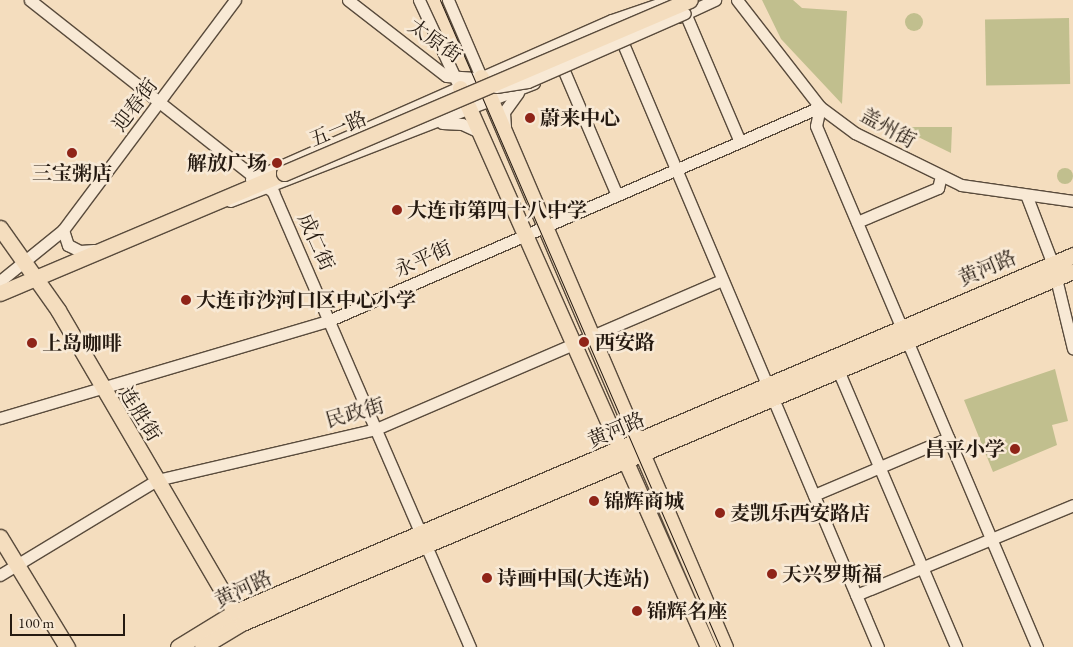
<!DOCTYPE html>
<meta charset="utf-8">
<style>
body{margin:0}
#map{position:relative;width:1073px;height:647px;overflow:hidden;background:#f4ddbe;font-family:"EB Garamond","Noto Serif SC",serif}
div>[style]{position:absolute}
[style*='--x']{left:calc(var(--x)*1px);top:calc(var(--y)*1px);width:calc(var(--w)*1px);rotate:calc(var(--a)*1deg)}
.green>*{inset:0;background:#c1bf8e;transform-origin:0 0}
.round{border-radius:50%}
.roads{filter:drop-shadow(1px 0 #594b3c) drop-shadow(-1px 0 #594b3c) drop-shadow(0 1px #594b3c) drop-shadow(0 -1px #594b3c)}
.minor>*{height:11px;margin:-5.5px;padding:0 5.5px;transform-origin:5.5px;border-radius:5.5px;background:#f8e9d5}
.major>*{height:15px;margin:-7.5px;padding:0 7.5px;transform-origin:7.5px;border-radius:7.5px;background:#f4ddbe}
.tram>*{height:1px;margin:-0.5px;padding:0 0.5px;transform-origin:0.5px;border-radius:0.5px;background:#251a11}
.bridges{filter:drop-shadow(1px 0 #594b3c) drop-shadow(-1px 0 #594b3c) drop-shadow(0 1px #594b3c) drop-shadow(0 -1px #594b3c)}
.minor-bridge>*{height:11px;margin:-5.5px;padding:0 5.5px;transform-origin:5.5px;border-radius:5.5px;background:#f8e9d5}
.major-bridge>*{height:15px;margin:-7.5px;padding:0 7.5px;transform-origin:7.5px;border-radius:7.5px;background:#f4ddbe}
.dots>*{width:14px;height:14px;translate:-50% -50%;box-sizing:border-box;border:2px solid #f8e9d5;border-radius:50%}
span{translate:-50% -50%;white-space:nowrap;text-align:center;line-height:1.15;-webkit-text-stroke:5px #f8e9d5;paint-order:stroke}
.street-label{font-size:20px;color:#251a11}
.poi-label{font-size:20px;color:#251a11;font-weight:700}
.left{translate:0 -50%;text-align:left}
.right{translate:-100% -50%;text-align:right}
.scale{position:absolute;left:10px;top:614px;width:115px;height:22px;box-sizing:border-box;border:2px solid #251a11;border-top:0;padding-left:6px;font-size:15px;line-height:18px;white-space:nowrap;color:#251a11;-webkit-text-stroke:4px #f8e9d5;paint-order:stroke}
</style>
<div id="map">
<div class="green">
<i style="clip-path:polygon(762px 0,793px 0,802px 8px,847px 11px,842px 104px,781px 39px)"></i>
<i class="round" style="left:905px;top:13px;width:18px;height:18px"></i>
<i style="left:1069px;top:18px;width:66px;height:84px;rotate:89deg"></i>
<i style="clip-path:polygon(910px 127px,952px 127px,951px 153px,908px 132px)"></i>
<i class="round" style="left:1057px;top:168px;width:16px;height:16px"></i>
<i style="clip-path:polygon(1055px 369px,1068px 421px,1052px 425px,1057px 445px,993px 472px,964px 400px)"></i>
</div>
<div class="roads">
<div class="minor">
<i style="--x:30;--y:0;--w:310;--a:38.3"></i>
<i style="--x:273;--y:192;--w:496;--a:66.6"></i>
<i style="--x:348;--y:0;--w:124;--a:37.8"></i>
<i style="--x:446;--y:76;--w:26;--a:4"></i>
<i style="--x:419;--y:0;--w:90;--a:65.1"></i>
<i style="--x:448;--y:0;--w:84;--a:66.8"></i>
<i style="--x:737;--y:0;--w:135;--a:52.2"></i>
<i style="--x:820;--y:107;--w:44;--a:36.6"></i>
<i style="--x:855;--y:133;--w:118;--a:26.1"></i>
<i style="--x:961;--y:185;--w:113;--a:8.1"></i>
<i style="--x:685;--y:13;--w:140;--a:66.9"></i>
<i style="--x:678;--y:17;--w:41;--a:-24.7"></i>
<i style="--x:624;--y:46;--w:652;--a:67.09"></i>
<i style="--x:564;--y:71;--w:135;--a:66.9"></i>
<i style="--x:820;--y:107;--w:19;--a:102"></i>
<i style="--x:816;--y:126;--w:566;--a:67.01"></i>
<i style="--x:442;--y:123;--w:20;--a:3"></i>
<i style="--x:462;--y:124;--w:21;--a:25"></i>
<i style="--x:505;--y:127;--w:15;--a:-94"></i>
<i style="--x:504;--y:112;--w:24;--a:-54"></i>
<i style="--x:251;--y:179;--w:394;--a:-23.8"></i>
<i style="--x:612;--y:20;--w:61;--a:-19"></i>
<i style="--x:1027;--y:197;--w:70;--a:69"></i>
<i style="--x:1052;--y:262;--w:89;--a:76.4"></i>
<i style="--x:230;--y:201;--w:326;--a:-21.2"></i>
<i style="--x:857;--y:222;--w:88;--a:-22.8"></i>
<i style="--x:938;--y:188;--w:12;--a:-76"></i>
<i style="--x:63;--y:230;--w:16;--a:72"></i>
<i style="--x:68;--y:245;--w:13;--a:27"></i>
<i style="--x:80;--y:251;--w:14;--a:-4"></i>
<i style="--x:0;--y:281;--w:81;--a:-39"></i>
<i style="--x:63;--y:230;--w:287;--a:-53.2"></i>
<i style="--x:835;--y:363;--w:309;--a:66.9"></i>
<i style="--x:0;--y:418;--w:344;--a:-16.5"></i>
<i style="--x:330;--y:320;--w:534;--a:-23.49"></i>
<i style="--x:814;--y:495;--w:146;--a:-23"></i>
<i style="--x:0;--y:575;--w:184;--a:-31.2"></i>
<i style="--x:157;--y:480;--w:225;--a:-13.1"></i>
<i style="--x:376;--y:429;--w:377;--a:-23.3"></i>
<i style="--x:856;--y:595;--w:235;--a:-22.5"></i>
</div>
<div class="major">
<i style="--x:481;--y:77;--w:620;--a:66.83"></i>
<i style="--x:460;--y:88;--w:612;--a:66.08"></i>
<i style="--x:0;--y:228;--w:100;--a:54.7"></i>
<i style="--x:58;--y:310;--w:360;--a:59.7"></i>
<i style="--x:0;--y:293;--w:308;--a:-22.9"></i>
<i style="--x:0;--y:537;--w:129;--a:58.7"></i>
<i style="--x:178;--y:647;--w:67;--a:-31.6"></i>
<i style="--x:235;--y:612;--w:911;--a:-23.07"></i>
<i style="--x:202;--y:647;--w:47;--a:-31"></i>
<i style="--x:242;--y:623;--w:902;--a:-22.96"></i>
</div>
</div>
<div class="tram">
<i style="--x:440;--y:0;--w:705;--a:66.6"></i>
</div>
<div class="bridges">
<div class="minor-bridge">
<i style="--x:496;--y:87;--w:32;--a:-9"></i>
<i style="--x:528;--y:82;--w:171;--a:-23.7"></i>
</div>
<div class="major-bridge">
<i style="--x:284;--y:173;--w:441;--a:-23.1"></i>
</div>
</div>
<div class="dots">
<i style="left:530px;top:118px;background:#8f2418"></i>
<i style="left:72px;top:153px;background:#8f2418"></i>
<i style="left:277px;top:163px;background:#8f2418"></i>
<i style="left:397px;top:210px;background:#8f2418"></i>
<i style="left:186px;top:300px;background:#8f2418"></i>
<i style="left:584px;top:342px;background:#8f2418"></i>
<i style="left:32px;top:343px;background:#8f2418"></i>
<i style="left:1015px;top:449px;background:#8f2418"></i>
<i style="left:594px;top:501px;background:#8f2418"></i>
<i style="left:720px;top:513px;background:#8f2418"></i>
<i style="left:772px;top:574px;background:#8f2418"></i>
<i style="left:487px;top:578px;background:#8f2418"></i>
<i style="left:637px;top:611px;background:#8f2418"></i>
</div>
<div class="street-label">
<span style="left:435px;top:41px;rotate:35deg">太原街</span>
<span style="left:135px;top:105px;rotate:-53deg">迎春街</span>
<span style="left:888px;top:128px;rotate:29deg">盖州街</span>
<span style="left:338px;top:129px;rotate:-23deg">五一路</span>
<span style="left:316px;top:242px;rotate:66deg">成仁街</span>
<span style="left:423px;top:259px;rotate:-24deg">永平街</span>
<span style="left:987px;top:268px;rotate:-23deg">黄河路</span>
<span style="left:355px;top:413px;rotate:-16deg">民政街</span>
<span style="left:140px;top:414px;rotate:58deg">连胜街</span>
<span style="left:616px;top:430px;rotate:-23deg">黄河路</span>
<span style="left:243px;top:589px;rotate:-25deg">黄河路</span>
</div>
<div class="poi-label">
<span class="left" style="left:540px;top:118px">蔚来中心</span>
<span class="right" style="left:267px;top:163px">解放广场</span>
<span style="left:72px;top:173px">三宝粥店</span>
<span class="left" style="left:407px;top:210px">大连市第四十八中学</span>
<span class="left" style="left:196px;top:300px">大连市沙河口区中心小学</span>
<span class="left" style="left:595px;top:342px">西安路</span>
<span class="left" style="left:42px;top:343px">上岛咖啡</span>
<span class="right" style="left:1005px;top:449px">昌平小学</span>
<span class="left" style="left:604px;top:501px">锦辉商城</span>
<span class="left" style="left:730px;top:513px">麦凯乐西安路店</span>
<span class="left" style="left:782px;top:574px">天兴罗斯福</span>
<span class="left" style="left:497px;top:578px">诗画中国(大连站)</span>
<span class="left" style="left:647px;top:611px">锦辉名座</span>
</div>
<div class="scale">100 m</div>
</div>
